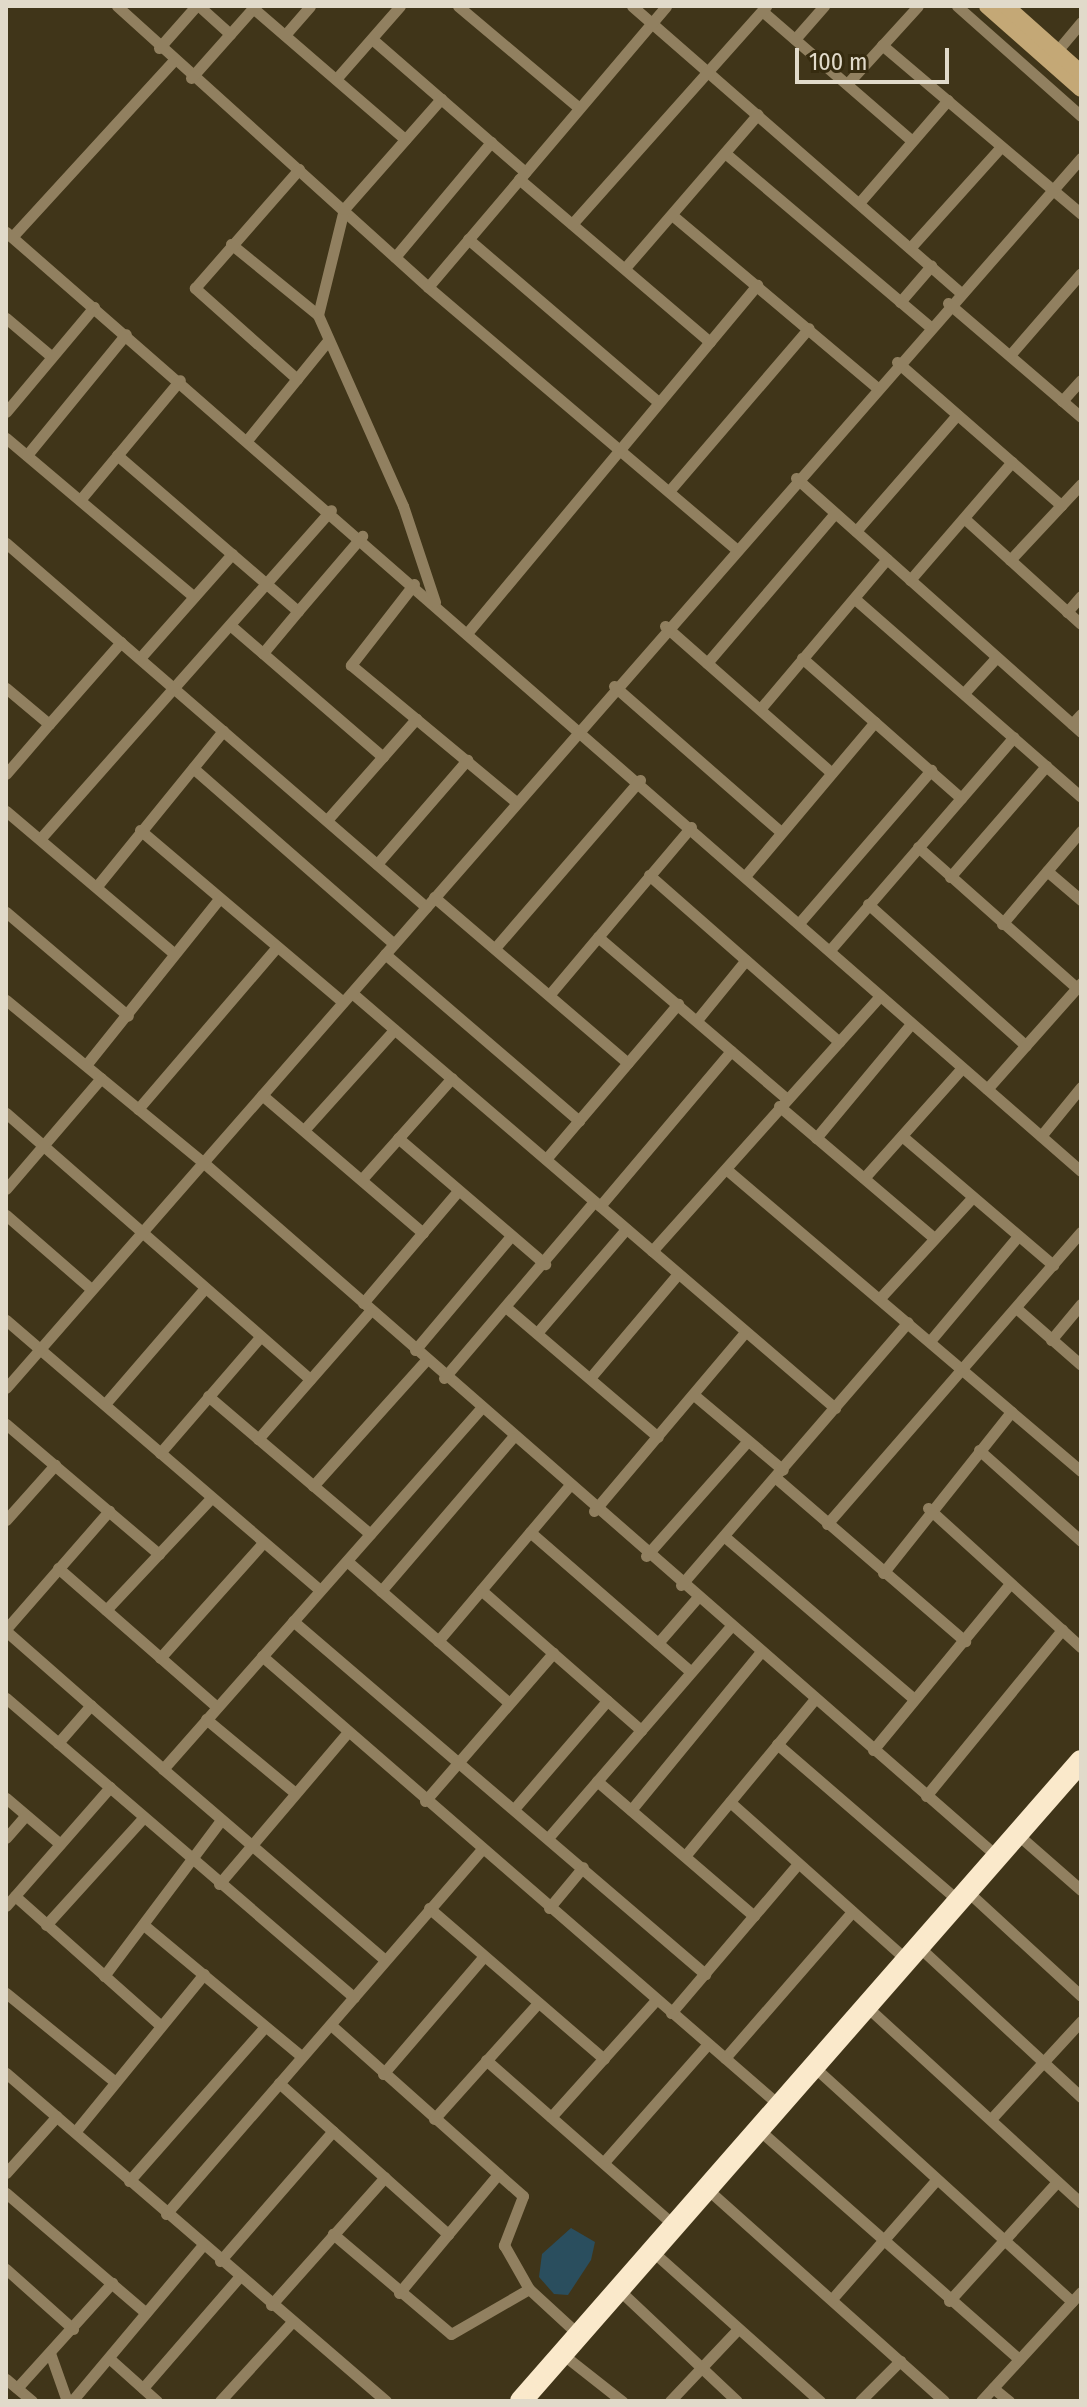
<!DOCTYPE html>
<style>
body{margin:0}
#map{position:relative;width:1087px;height:2407px;overflow:hidden;background:#403519;font-family:"Fira Sans Condensed",sans-serif}
div>[style]{position:absolute}
[style*='--x']{left:calc(var(--x)*1px);top:calc(var(--y)*1px);width:calc(var(--w)*1px);rotate:calc(var(--a)*1deg)}
.water>*{inset:0;background:#2a4e5e}
.street>*{height:11px;margin:-5.5px;padding:0 5.5px;transform-origin:5.5px;border-radius:5.5px;background:#918060}
.secondary>*{height:16px;margin:-8px;padding:0 8px;transform-origin:8px;border-radius:8px;background:#c4a876}
.highway>*{height:22px;margin:-11px;padding:0 11px;transform-origin:11px;border-radius:11px;background:#fae9cb}
span{translate:-50% -50%;white-space:nowrap;text-align:center;line-height:1.15;-webkit-text-stroke:8px #362b0f;paint-order:stroke}
.frame{position:absolute;inset:0;border:8px solid #e1daca;pointer-events:none}
.scale{position:absolute;left:795px;top:48px;width:154px;height:36px;box-sizing:border-box;border:4px solid #e1daca;border-top:0;padding-left:10px;font-size:24px;line-height:28px;white-space:nowrap;color:#e1daca;-webkit-text-stroke:6px #362b0f;paint-order:stroke}
</style>
<div id="map">
<div class="water">
<i style="clip-path:polygon(571px 2228px,595px 2242px,591px 2260px,568px 2295px,554px 2294px,539px 2277px,542px 2254px)"></i>
</div>
<div class="street">
<i style="--x:117;--y:6;--w:419;--a:42.1"></i>
<i style="--x:428;--y:287;--w:402;--a:40.4"></i>
<i style="--x:199;--y:6;--w:42;--a:42.1"></i>
<i style="--x:458;--y:6;--w:158;--a:40.1"></i>
<i style="--x:632;--y:6;--w:434;--a:41.1"></i>
<i style="--x:957;--y:6;--w:166;--a:41.6"></i>
<i style="--x:253;--y:8;--w:201;--a:40.8"></i>
<i style="--x:762;--y:11;--w:198;--a:40.9"></i>
<i style="--x:285;--y:35;--w:38;--a:-49"></i>
<i style="--x:372;--y:39;--w:203;--a:41"></i>
<i style="--x:795;--y:39;--w:44;--a:-48.7"></i>
<i style="--x:882;--y:45;--w:261;--a:40.3"></i>
<i style="--x:159;--y:48;--w:56;--a:-48.6"></i>
<i style="--x:1057;--y:51;--w:38;--a:-50"></i>
<i style="--x:191;--y:78;--w:96;--a:-48.4"></i>
<i style="--x:336;--y:79;--w:97;--a:-48.8"></i>
<i style="--x:847;--y:84;--w:105;--a:-47.7"></i>
<i style="--x:725;--y:153;--w:266;--a:40.3"></i>
<i style="--x:519;--y:179;--w:251;--a:40.5"></i>
<i style="--x:859;--y:203;--w:136;--a:-49.2"></i>
<i style="--x:672;--y:215;--w:265;--a:40.1"></i>
<i style="--x:572;--y:224;--w:292;--a:-48.3"></i>
<i style="--x:6;--y:232;--w:1427;--a:41.14"></i>
<i style="--x:12;--y:237;--w:239;--a:-47.5"></i>
<i style="--x:468;--y:239;--w:249;--a:40.6"></i>
<i style="--x:231;--y:244;--w:112;--a:39.2"></i>
<i style="--x:910;--y:248;--w:136;--a:-48"></i>
<i style="--x:395;--y:257;--w:150;--a:-50.1"></i>
<i style="--x:625;--y:268;--w:203;--a:-49.2"></i>
<i style="--x:428;--y:287;--w:368;--a:-49.7"></i>
<i style="--x:900;--y:302;--w:48;--a:-49.3"></i>
<i style="--x:948;--y:303;--w:175;--a:40.6"></i>
<i style="--x:6;--y:318;--w:60;--a:40.3"></i>
<i style="--x:1010;--y:355;--w:108;--a:-49.1"></i>
<i style="--x:897;--y:362;--w:218;--a:41.1"></i>
<i style="--x:297;--y:379;--w:137;--a:-138.3"></i>
<i style="--x:195;--y:288;--w:158;--a:-48.8"></i>
<i style="--x:1062;--y:401;--w:28;--a:-48"></i>
<i style="--x:6;--y:412;--w:137;--a:-50"></i>
<i style="--x:6;--y:438;--w:246;--a:40.2"></i>
<i style="--x:248;--y:439;--w:124;--a:-50.9"></i>
<i style="--x:27;--y:455;--w:156;--a:-50.7"></i>
<i style="--x:117;--y:455;--w:239;--a:40.8"></i>
<i style="--x:298;--y:611;--w:55;--a:129.8"></i>
<i style="--x:796;--y:478;--w:382;--a:41.7"></i>
<i style="--x:670;--y:490;--w:213;--a:-49.4"></i>
<i style="--x:80;--y:500;--w:156;--a:-50.2"></i>
<i style="--x:965;--y:519;--w:156;--a:42.2"></i>
<i style="--x:856;--y:531;--w:154;--a:-49"></i>
<i style="--x:6;--y:543;--w:556;--a:40.91"></i>
<i style="--x:1010;--y:560;--w:104;--a:-46.9"></i>
<i style="--x:910;--y:580;--w:156;--a:-49.2"></i>
<i style="--x:414;--y:584;--w:103;--a:127.9"></i>
<i style="--x:351;--y:665;--w:214;--a:39.7"></i>
<i style="--x:855;--y:599;--w:300;--a:41.2"></i>
<i style="--x:435;--y:602;--w:101;--a:-108.4"></i>
<i style="--x:403;--y:506;--w:209;--a:-114"></i>
<i style="--x:318;--y:315;--w:109;--a:-76.2"></i>
<i style="--x:344;--y:209;--w:147;--a:-48.6"></i>
<i style="--x:298;--y:611;--w:99;--a:-49.5"></i>
<i style="--x:1067;--y:612;--w:21;--a:-49"></i>
<i style="--x:230;--y:625;--w:202;--a:40.8"></i>
<i style="--x:665;--y:626;--w:222;--a:41.4"></i>
<i style="--x:468;--y:632;--w:452;--a:-50.2"></i>
<i style="--x:140;--y:658;--w:139;--a:-48.5"></i>
<i style="--x:802;--y:658;--w:212;--a:41.4"></i>
<i style="--x:707;--y:663;--w:197;--a:-49.5"></i>
<i style="--x:614;--y:686;--w:222;--a:41.2"></i>
<i style="--x:6;--y:688;--w:56;--a:39.9"></i>
<i style="--x:49;--y:724;--w:66;--a:130.7"></i>
<i style="--x:964;--y:693;--w:47;--a:-47.6"></i>
<i style="--x:761;--y:708;--w:195;--a:-49.8"></i>
<i style="--x:49;--y:724;--w:109;--a:-48.7"></i>
<i style="--x:1072;--y:724;--w:13;--a:-48"></i>
<i style="--x:193;--y:768;--w:267;--a:41.2"></i>
<i style="--x:6;--y:811;--w:216;--a:40.3"></i>
<i style="--x:327;--y:820;--w:135;--a:-48.6"></i>
<i style="--x:691;--y:827;--w:144;--a:130.2"></i>
<i style="--x:598;--y:937;--w:248;--a:40.6"></i>
<i style="--x:140;--y:830;--w:266;--a:40.3"></i>
<i style="--x:40;--y:839;--w:439;--a:-48.5"></i>
<i style="--x:918;--y:847;--w:213;--a:41.6"></i>
<i style="--x:377;--y:864;--w:138;--a:-49.1"></i>
<i style="--x:1047;--y:871;--w:45;--a:40.5"></i>
<i style="--x:649;--y:875;--w:253;--a:41.3"></i>
<i style="--x:746;--y:875;--w:200;--a:-49.9"></i>
<i style="--x:950;--y:877;--w:147;--a:-49.1"></i>
<i style="--x:97;--y:886;--w:200;--a:-50.9"></i>
<i style="--x:434;--y:897;--w:255;--a:40.6"></i>
<i style="--x:868;--y:904;--w:212;--a:41.9"></i>
<i style="--x:6;--y:912;--w:160;--a:40.4"></i>
<i style="--x:800;--y:922;--w:201;--a:-49.2"></i>
<i style="--x:1002;--y:924;--w:122;--a:-49.7"></i>
<i style="--x:495;--y:948;--w:222;--a:-49.2"></i>
<i style="--x:830;--y:950;--w:281;--a:-49.2"></i>
<i style="--x:385;--y:954;--w:256;--a:40.7"></i>
<i style="--x:352;--y:993;--w:637;--a:40.67"></i>
<i style="--x:550;--y:994;--w:75;--a:-49.9"></i>
<i style="--x:6;--y:1000;--w:256;--a:39.5"></i>
<i style="--x:204;--y:1163;--w:1055;--a:41.16"></i>
<i style="--x:697;--y:1020;--w:77;--a:-50.8"></i>
<i style="--x:86;--y:1065;--w:213;--a:-51.3"></i>
<i style="--x:987;--y:1089;--w:142;--a:-48.4"></i>
<i style="--x:262;--y:1095;--w:212;--a:40.6"></i>
<i style="--x:779;--y:1106;--w:204;--a:40.4"></i>
<i style="--x:138;--y:1109;--w:213;--a:-49.4"></i>
<i style="--x:6;--y:1113;--w:404;--a:41.2"></i>
<i style="--x:304;--y:1130;--w:135;--a:-48"></i>
<i style="--x:902;--y:1136;--w:199;--a:40.5"></i>
<i style="--x:1041;--y:1136;--w:63;--a:-50.8"></i>
<i style="--x:398;--y:1138;--w:194;--a:40.6"></i>
<i style="--x:816;--y:1138;--w:148;--a:-50.2"></i>
<i style="--x:546;--y:1159;--w:204;--a:-49.6"></i>
<i style="--x:726;--y:1169;--w:466;--a:40.4"></i>
<i style="--x:864;--y:1178;--w:147;--a:-48.3"></i>
<i style="--x:362;--y:1179;--w:135;--a:-48.3"></i>
<i style="--x:6;--y:1189;--w:146;--a:-49.4"></i>
<i style="--x:600;--y:1206;--w:203;--a:-49.8"></i>
<i style="--x:6;--y:1215;--w:111;--a:41"></i>
<i style="--x:652;--y:1251;--w:342;--a:-48.2"></i>
<i style="--x:880;--y:1298;--w:136;--a:-47.4"></i>
<i style="--x:363;--y:1303;--w:147;--a:-49.7"></i>
<i style="--x:1016;--y:1308;--w:86;--a:41.2"></i>
<i style="--x:508;--y:1309;--w:197;--a:40.5"></i>
<i style="--x:6;--y:1320;--w:414;--a:40.7"></i>
<i style="--x:537;--y:1333;--w:137;--a:-49.4"></i>
<i style="--x:1051;--y:1340;--w:47;--a:-50.2"></i>
<i style="--x:930;--y:1341;--w:137;--a:-50"></i>
<i style="--x:415;--y:1350;--w:148;--a:-49.9"></i>
<i style="--x:444;--y:1378;--w:231;--a:-49.6"></i>
<i style="--x:590;--y:1378;--w:136;--a:-49.8"></i>
<i style="--x:6;--y:1388;--w:1634;--a:-48.85"></i>
<i style="--x:694;--y:1395;--w:116;--a:40.1"></i>
<i style="--x:208;--y:1396;--w:213;--a:40.4"></i>
<i style="--x:105;--y:1404;--w:153;--a:-49.2"></i>
<i style="--x:6;--y:1424;--w:201;--a:40.4"></i>
<i style="--x:258;--y:1439;--w:171;--a:-48.8"></i>
<i style="--x:979;--y:1450;--w:137;--a:41.7"></i>
<i style="--x:160;--y:1453;--w:153;--a:-49.2"></i>
<i style="--x:776;--y:1478;--w:250;--a:40.8"></i>
<i style="--x:313;--y:1486;--w:169;--a:-48.1"></i>
<i style="--x:928;--y:1508;--w:207;--a:42.3"></i>
<i style="--x:594;--y:1511;--w:234;--a:-49.8"></i>
<i style="--x:6;--y:1520;--w:74;--a:-48.3"></i>
<i style="--x:827;--y:1524;--w:387;--a:-49"></i>
<i style="--x:530;--y:1532;--w:213;--a:41"></i>
<i style="--x:725;--y:1537;--w:249;--a:40.6"></i>
<i style="--x:646;--y:1556;--w:152;--a:-48.5"></i>
<i style="--x:347;--y:1561;--w:215;--a:41.2"></i>
<i style="--x:58;--y:1568;--w:211;--a:41.2"></i>
<i style="--x:883;--y:1573;--w:206;--a:-51.5"></i>
<i style="--x:681;--y:1585;--w:347;--a:-49.2"></i>
<i style="--x:481;--y:1590;--w:213;--a:41.2"></i>
<i style="--x:381;--y:1591;--w:201;--a:-49.4"></i>
<i style="--x:106;--y:1610;--w:154;--a:-46.8"></i>
<i style="--x:293;--y:1621;--w:543;--a:40.59"></i>
<i style="--x:6;--y:1629;--w:157;--a:-48.9"></i>
<i style="--x:6;--y:1631;--w:209;--a:41.3"></i>
<i style="--x:163;--y:1769;--w:480;--a:-48.6"></i>
<i style="--x:438;--y:1641;--w:202;--a:-49.8"></i>
<i style="--x:658;--y:1643;--w:60;--a:-49.1"></i>
<i style="--x:262;--y:1656;--w:683;--a:40.97"></i>
<i style="--x:160;--y:1658;--w:154;--a:-48.2"></i>
<i style="--x:6;--y:1698;--w:459;--a:40.7"></i>
<i style="--x:206;--y:1719;--w:114;--a:39.7"></i>
<i style="--x:58;--y:1743;--w:50;--a:-49"></i>
<i style="--x:777;--y:1744;--w:240;--a:40.8"></i>
<i style="--x:873;--y:1750;--w:215;--a:-50.5"></i>
<i style="--x:163;--y:1769;--w:293;--a:40.7"></i>
<i style="--x:597;--y:1781;--w:207;--a:40.7"></i>
<i style="--x:926;--y:1796;--w:215;--a:-50.7"></i>
<i style="--x:6;--y:1798;--w:71;--a:40.4"></i>
<i style="--x:425;--y:1801;--w:196;--a:-49.1"></i>
<i style="--x:730;--y:1802;--w:237;--a:41.8"></i>
<i style="--x:514;--y:1809;--w:143;--a:-49.3"></i>
<i style="--x:631;--y:1810;--w:205;--a:-50.6"></i>
<i style="--x:1017;--y:1834;--w:85;--a:41.2"></i>
<i style="--x:6;--y:1838;--w:30;--a:-49"></i>
<i style="--x:548;--y:1838;--w:280;--a:-49.2"></i>
<i style="--x:685;--y:1856;--w:204;--a:-50.4"></i>
<i style="--x:219;--y:1884;--w:198;--a:-49.7"></i>
<i style="--x:967;--y:1891;--w:155;--a:42.6"></i>
<i style="--x:15;--y:1896;--w:195;--a:41.7"></i>
<i style="--x:6;--y:1906;--w:158;--a:-48.8"></i>
<i style="--x:429;--y:1908;--w:231;--a:40.8"></i>
<i style="--x:549;--y:1908;--w:53;--a:-50.3"></i>
<i style="--x:46;--y:1925;--w:144;--a:-47.8"></i>
<i style="--x:145;--y:1926;--w:204;--a:39.8"></i>
<i style="--x:919;--y:1947;--w:221;--a:42.8"></i>
<i style="--x:104;--y:1976;--w:195;--a:-53.1"></i>
<i style="--x:6;--y:1993;--w:141;--a:39.2"></i>
<i style="--x:866;--y:2006;--w:292;--a:42.5"></i>
<i style="--x:671;--y:2013;--w:196;--a:-49.6"></i>
<i style="--x:331;--y:2025;--w:257;--a:41.7"></i>
<i style="--x:523;--y:2196;--w:53;--a:111.2"></i>
<i style="--x:504;--y:2245;--w:51;--a:60.4"></i>
<i style="--x:529;--y:2289;--w:90;--a:150"></i>
<i style="--x:451;--y:2334;--w:155;--a:-139.7"></i>
<i style="--x:725;--y:2058;--w:194;--a:-49"></i>
<i style="--x:486;--y:2060;--w:249;--a:41.3"></i>
<i style="--x:813;--y:2066;--w:350;--a:42.3"></i>
<i style="--x:6;--y:2073;--w:502;--a:40.8"></i>
<i style="--x:383;--y:2074;--w:155;--a:-49.4"></i>
<i style="--x:279;--y:2083;--w:227;--a:41.8"></i>
<i style="--x:551;--y:2117;--w:157;--a:-48.1"></i>
<i style="--x:434;--y:2119;--w:156;--a:-48.1"></i>
<i style="--x:991;--y:2119;--w:133;--a:-47.4"></i>
<i style="--x:758;--y:2129;--w:348;--a:41.4"></i>
<i style="--x:75;--y:2132;--w:204;--a:-50.8"></i>
<i style="--x:604;--y:2162;--w:157;--a:-48.6"></i>
<i style="--x:6;--y:2173;--w:76;--a:-48.2"></i>
<i style="--x:129;--y:2181;--w:205;--a:-48.6"></i>
<i style="--x:706;--y:2188;--w:319;--a:41.8"></i>
<i style="--x:6;--y:2193;--w:184;--a:40.6"></i>
<i style="--x:166;--y:2214;--w:481;--a:-49.1"></i>
<i style="--x:651;--y:2250;--w:227;--a:41.8"></i>
<i style="--x:220;--y:2261;--w:172;--a:-49"></i>
<i style="--x:6;--y:2269;--w:90;--a:41.8"></i>
<i style="--x:529;--y:2289;--w:67;--a:42.6"></i>
<i style="--x:618;--y:2289;--w:163;--a:43.3"></i>
<i style="--x:399;--y:2293;--w:155;--a:-50.2"></i>
<i style="--x:832;--y:2299;--w:158;--a:-48.8"></i>
<i style="--x:949;--y:2301;--w:161;--a:-47.8"></i>
<i style="--x:271;--y:2305;--w:171;--a:-48.3"></i>
<i style="--x:50;--y:2353;--w:51;--a:70.5"></i>
<i style="--x:561;--y:2353;--w:78;--a:38.2"></i>
<i style="--x:110;--y:2359;--w:63;--a:41.8"></i>
<i style="--x:6;--y:2379;--w:34;--a:40"></i>
<i style="--x:17;--y:2388;--w:142;--a:-47.9"></i>
<i style="--x:143;--y:2388;--w:147;--a:-49.1"></i>
<i style="--x:993;--y:2388;--w:21;--a:39"></i>
<i style="--x:72;--y:2401;--w:202;--a:-50"></i>
<i style="--x:220;--y:2401;--w:105;--a:-47.7"></i>
<i style="--x:670;--y:2401;--w:99;--a:-46.6"></i>
<i style="--x:860;--y:2401;--w:57;--a:-45"></i>
<i style="--x:981;--y:2401;--w:148;--a:-47.5"></i>
</div>
<div class="secondary">
<i style="--x:987;--y:6;--w:125;--a:41.4"></i>
<i style="--x:1006;--y:6;--w:101;--a:41.8"></i>
</div>
<div class="highway">
<i style="--x:521;--y:2401;--w:850;--a:-48.81"></i>
</div>
<div class="frame"></div>
<div class="scale">100 m</div>
</div>
